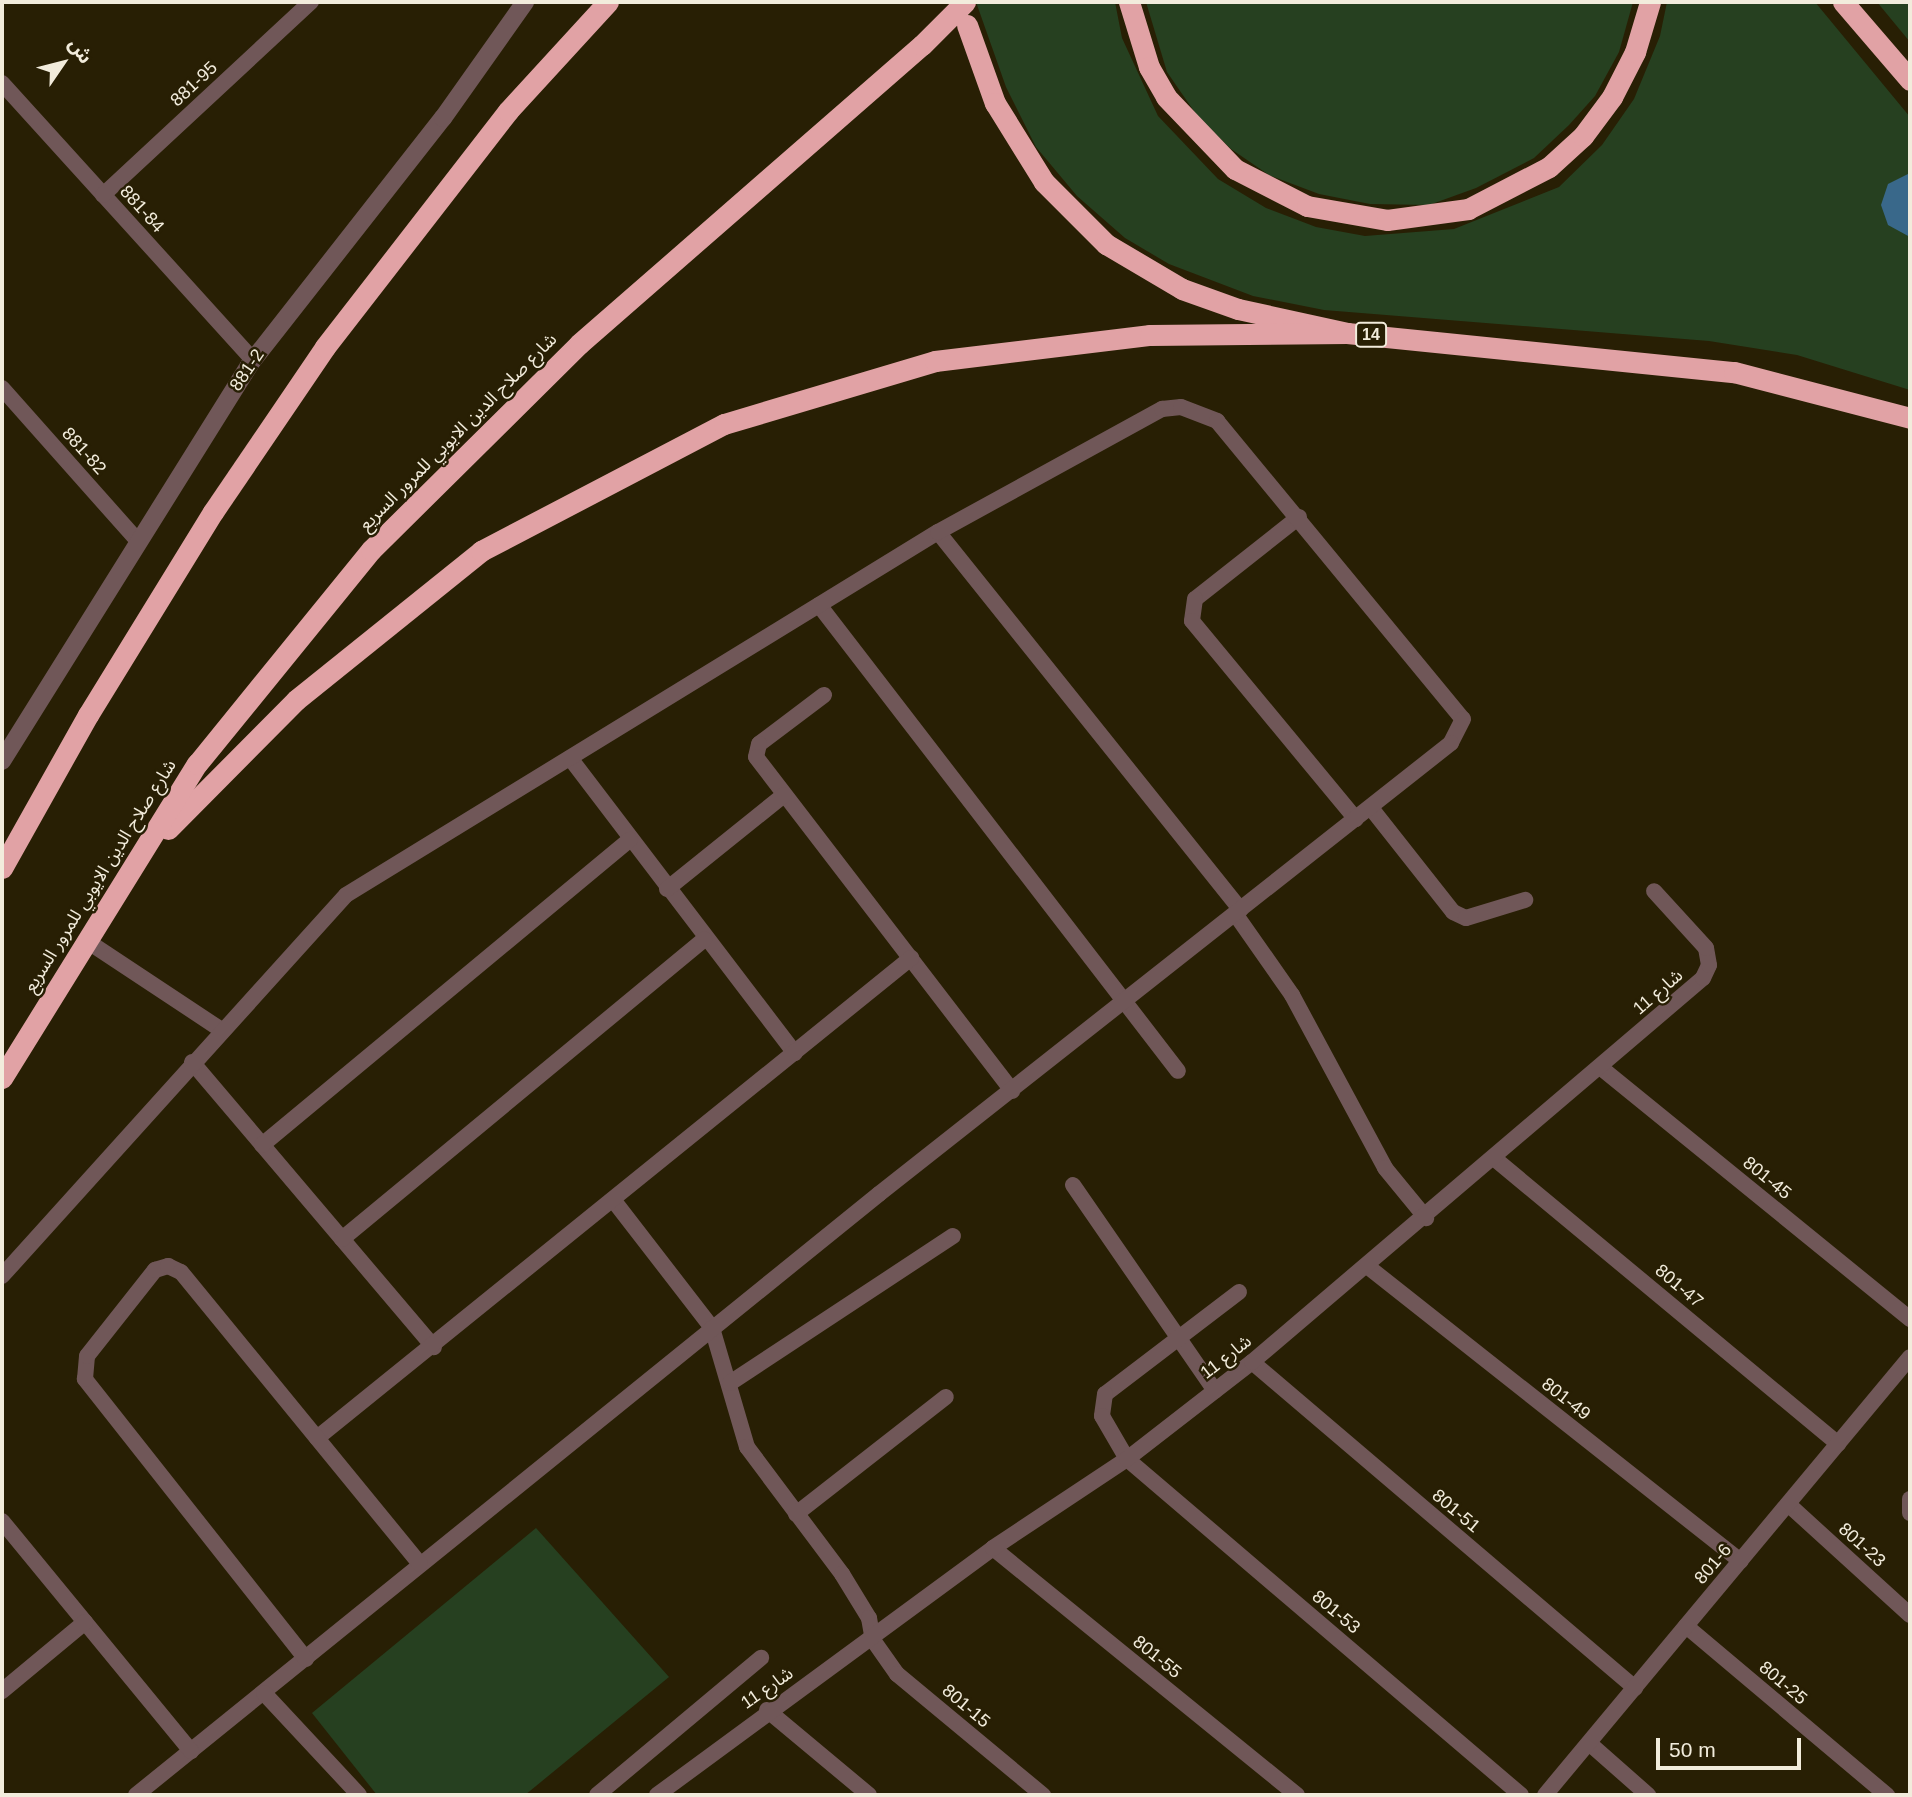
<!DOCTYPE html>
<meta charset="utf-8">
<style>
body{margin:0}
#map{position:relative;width:1912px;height:1797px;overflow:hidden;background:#281f04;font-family:Arial,"Noto Sans Arabic",sans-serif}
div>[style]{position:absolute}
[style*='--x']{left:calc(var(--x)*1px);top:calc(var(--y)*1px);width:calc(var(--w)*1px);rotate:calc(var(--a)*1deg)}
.green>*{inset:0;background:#264020}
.water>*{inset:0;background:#39688a}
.minor>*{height:16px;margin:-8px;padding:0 8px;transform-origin:8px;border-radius:8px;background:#705758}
.tertiary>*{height:18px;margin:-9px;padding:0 9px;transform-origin:9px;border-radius:9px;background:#705758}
.motorway>*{height:21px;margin:-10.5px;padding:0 10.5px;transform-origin:10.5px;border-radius:10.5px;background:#e1a2a5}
.motorway-bridge>*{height:21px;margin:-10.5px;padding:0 10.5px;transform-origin:10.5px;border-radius:10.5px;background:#e1a2a5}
span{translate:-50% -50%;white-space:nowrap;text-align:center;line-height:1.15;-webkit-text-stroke:5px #281f04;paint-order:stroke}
.shield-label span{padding:2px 5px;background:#281f04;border:2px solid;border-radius:5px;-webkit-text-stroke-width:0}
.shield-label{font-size:16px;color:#f2ecdc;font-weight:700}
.street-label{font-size:18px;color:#f2ecdc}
.frame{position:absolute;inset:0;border:4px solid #f2ecdc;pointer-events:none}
.north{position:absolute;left:28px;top:28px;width:70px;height:70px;-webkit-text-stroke:5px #281f04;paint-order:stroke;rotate:55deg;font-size:19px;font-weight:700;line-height:28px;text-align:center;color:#f2ecdc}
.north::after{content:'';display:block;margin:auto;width:24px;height:32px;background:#f2ecdc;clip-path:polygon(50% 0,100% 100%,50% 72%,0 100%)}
.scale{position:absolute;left:1656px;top:1738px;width:145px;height:32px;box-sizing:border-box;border:4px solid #f2ecdc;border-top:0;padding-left:9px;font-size:21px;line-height:24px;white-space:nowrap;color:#f2ecdc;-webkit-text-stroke:5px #281f04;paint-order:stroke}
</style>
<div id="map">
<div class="green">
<i style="clip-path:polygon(976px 2px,1115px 2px,1122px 38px,1158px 116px,1218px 179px,1266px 208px,1316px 227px,1365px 236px,1454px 229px,1559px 187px,1602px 145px,1634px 99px,1660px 36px,1667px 2px,1815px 2px,1910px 117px,1910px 390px,1797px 355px,1709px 341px,1324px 310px,1253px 296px,1169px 264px,1125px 238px,1077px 196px,1036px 147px,1006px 87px)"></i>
<i style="clip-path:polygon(1146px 2px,1633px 2px,1619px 52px,1595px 96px,1569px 125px,1534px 158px,1476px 188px,1429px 205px,1370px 204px,1319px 194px,1269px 175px,1231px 149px,1198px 117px,1167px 72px)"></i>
<i style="clip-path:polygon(1877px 2px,1910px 2px,1910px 42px)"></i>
<i style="clip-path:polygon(536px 1528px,669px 1677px,525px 1795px,377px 1795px,312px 1713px)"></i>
</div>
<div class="water">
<i style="clip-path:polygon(1910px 173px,1910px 237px,1888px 225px,1881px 205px,1888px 184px)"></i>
</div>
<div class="minor">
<i style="--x:2;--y:83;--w:374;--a:47.8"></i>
<i style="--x:103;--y:195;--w:284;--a:-42.9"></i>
<i style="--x:2;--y:388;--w:203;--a:48.4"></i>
<i style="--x:1299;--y:517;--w:132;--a:141.7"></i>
<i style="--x:1195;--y:599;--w:22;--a:98"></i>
<i style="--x:1192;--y:621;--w:257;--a:50.4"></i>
<i style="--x:938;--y:532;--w:484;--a:51.3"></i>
<i style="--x:819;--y:605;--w:588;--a:52.39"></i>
<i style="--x:824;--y:695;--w:81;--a:143"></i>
<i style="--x:759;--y:744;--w:13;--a:103"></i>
<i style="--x:756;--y:757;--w:421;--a:52.5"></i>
<i style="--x:570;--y:758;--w:371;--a:52.7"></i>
<i style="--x:1371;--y:808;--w:132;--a:51.7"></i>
<i style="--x:1453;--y:912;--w:14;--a:25"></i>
<i style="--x:1466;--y:918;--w:62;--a:-17"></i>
<i style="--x:667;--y:889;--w:150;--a:-38.8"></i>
<i style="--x:1236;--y:915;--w:98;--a:55"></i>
<i style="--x:1292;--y:995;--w:196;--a:61.7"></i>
<i style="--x:1385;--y:1168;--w:65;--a:50.6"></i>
<i style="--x:87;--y:941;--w:159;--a:33.5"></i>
<i style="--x:192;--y:1062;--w:374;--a:49.7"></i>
<i style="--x:1600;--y:1067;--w:400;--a:39.1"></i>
<i style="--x:262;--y:1145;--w:478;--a:-39.7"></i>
<i style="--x:1495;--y:1159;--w:446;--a:39.7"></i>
<i style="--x:1073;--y:1185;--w:250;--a:55.4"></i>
<i style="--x:614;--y:1201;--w:160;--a:52.3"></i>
<i style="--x:712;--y:1328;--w:124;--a:73.6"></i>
<i style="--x:747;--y:1447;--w:159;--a:53.2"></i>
<i style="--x:842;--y:1574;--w:52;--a:58.5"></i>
<i style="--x:869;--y:1618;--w:22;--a:80"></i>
<i style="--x:873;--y:1640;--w:42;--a:54.8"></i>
<i style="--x:897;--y:1674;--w:190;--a:39.7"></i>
<i style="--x:342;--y:1239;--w:470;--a:-39.6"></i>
<i style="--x:1367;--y:1266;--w:476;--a:38.3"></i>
<i style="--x:2;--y:1276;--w:513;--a:-47.92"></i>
<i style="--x:346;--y:895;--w:694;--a:-31.52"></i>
<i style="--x:938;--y:532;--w:256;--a:-28.8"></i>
<i style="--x:1162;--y:409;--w:19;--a:-6"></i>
<i style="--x:1181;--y:407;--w:39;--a:21"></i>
<i style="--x:1217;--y:421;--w:386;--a:50.5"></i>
<i style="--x:1463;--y:719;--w:27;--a:117"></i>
<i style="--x:1451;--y:743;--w:728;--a:141.75"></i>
<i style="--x:879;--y:1194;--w:956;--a:141.03"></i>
<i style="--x:1239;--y:1292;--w:168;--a:142.7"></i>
<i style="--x:1105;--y:1394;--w:22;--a:98"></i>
<i style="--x:1102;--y:1416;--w:50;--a:59.8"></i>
<i style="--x:1127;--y:1459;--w:518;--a:40.46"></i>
<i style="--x:1252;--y:1362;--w:503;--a:40.4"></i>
<i style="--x:730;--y:1383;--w:267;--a:-33.4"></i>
<i style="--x:317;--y:1438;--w:764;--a:-38.94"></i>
<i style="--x:1910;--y:1499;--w:14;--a:90"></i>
<i style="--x:1788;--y:1504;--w:165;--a:42.3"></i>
<i style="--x:796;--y:1514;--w:190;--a:-38"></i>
<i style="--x:2;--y:1521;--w:298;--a:50.6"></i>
<i style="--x:993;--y:1548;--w:392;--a:39.1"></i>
<i style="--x:1686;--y:1626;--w:263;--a:40.1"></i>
<i style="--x:306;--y:1659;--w:357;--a:-128.3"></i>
<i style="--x:85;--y:1379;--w:23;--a:-85"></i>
<i style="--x:87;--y:1356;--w:110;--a:-51.7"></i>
<i style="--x:155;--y:1270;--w:14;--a:-17"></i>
<i style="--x:168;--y:1266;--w:14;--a:25"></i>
<i style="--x:181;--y:1272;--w:377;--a:50.7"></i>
<i style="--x:2;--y:1691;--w:108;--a:-39.7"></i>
<i style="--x:264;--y:1693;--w:139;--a:47"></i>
<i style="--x:767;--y:1710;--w:133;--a:39.8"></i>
<i style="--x:1589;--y:1743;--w:79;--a:41.4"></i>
<i style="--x:597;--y:1795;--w:214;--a:-39.9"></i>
<i style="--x:657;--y:1795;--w:417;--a:-36.3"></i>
<i style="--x:993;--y:1548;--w:161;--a:-33.6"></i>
<i style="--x:1127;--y:1459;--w:158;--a:-37.8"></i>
<i style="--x:1252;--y:1362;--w:592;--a:-40.41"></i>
<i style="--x:1703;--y:978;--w:14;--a:-65"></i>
<i style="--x:1709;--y:965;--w:17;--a:-100"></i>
<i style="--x:1706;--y:948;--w:77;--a:-132.4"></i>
<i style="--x:1545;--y:1795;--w:570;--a:-50.19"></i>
</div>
<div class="tertiary">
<i style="--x:2;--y:761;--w:473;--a:-58"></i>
<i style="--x:253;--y:360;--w:308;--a:-51.9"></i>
<i style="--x:443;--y:118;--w:142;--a:-54.7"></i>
</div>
<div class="motorway">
<i style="--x:1129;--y:2;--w:68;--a:72.9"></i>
<i style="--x:1149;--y:67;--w:34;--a:60"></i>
<i style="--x:1166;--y:97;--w:100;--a:46.2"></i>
<i style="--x:1235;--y:169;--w:81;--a:27.2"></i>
<i style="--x:1307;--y:206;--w:81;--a:9.9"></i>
<i style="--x:1387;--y:220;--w:82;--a:-7.7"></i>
<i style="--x:1468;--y:209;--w:91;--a:-27.4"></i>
<i style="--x:1549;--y:167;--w:46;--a:-42.4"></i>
<i style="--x:1583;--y:136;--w:49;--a:-53.4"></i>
<i style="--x:1612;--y:97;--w:51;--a:-62.9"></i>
<i style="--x:1635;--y:52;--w:52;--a:-73.3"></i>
<i style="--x:1843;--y:2;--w:103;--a:49.3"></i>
<i style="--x:967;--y:25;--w:83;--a:70.3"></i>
<i style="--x:995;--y:103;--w:93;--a:58.2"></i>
<i style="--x:1044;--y:182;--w:88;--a:45"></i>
<i style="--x:1106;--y:244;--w:88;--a:30.6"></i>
<i style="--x:1182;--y:289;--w:59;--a:19.7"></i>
<i style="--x:1238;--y:309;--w:112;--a:12.4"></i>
<i style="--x:1347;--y:333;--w:389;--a:5.8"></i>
<i style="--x:1734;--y:372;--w:182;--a:14.6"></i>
<i style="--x:168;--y:829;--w:182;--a:-45.2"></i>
<i style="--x:296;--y:700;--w:238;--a:-38.8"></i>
<i style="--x:481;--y:551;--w:274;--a:-27.6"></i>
<i style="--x:724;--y:424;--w:220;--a:-16.6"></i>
<i style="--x:935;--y:361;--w:217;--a:-6.9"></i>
<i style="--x:1150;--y:335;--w:197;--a:-0.6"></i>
<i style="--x:2;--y:868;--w:176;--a:-60.7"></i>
<i style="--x:88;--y:715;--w:238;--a:-58.4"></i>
<i style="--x:213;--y:512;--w:199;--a:-55.8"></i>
<i style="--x:325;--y:347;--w:299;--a:-52.2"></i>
<i style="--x:508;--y:111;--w:148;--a:-47.5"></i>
<i style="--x:2;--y:1078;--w:370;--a:-58.2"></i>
<i style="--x:197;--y:764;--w:276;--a:-50.9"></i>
<i style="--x:371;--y:550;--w:293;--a:-44.7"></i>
<i style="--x:579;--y:344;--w:455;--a:-41.1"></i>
</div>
<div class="motorway-bridge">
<i style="--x:922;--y:45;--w:61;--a:-45"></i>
</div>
<div class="shield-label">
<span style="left:1371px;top:335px">14</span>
</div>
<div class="street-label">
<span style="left:194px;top:84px;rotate:-43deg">881-95</span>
<span style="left:142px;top:209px;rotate:48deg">881-84</span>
<span style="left:247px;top:370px;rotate:-56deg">881-2</span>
<span style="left:458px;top:432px;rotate:-45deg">شارع صلاح الدين الايوبي للمرور السريع</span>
<span style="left:84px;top:451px;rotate:48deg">881-82</span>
<span style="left:100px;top:876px;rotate:-58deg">شارع صلاح الدين الايوبي للمرور السريع</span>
<span style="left:1658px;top:992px;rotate:-41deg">شارع 11</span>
<span style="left:1767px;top:1178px;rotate:39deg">801-45</span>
<span style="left:1679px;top:1286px;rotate:40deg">801-47</span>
<span style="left:1226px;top:1357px;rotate:-38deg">شارع 11</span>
<span style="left:1566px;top:1399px;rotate:38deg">801-49</span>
<span style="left:1456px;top:1511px;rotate:40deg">801-51</span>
<span style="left:1862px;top:1545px;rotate:42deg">801-23</span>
<span style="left:1713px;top:1564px;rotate:-50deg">801-6</span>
<span style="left:1336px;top:1612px;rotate:40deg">801-53</span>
<span style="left:1157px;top:1657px;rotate:39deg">801-55</span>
<span style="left:1783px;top:1683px;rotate:40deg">801-25</span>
<span style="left:767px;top:1688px;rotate:-35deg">شارع 11</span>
<span style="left:966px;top:1706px;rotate:40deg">801-15</span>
</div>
<div class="frame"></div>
<div class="north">ش</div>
<div class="scale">50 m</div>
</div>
